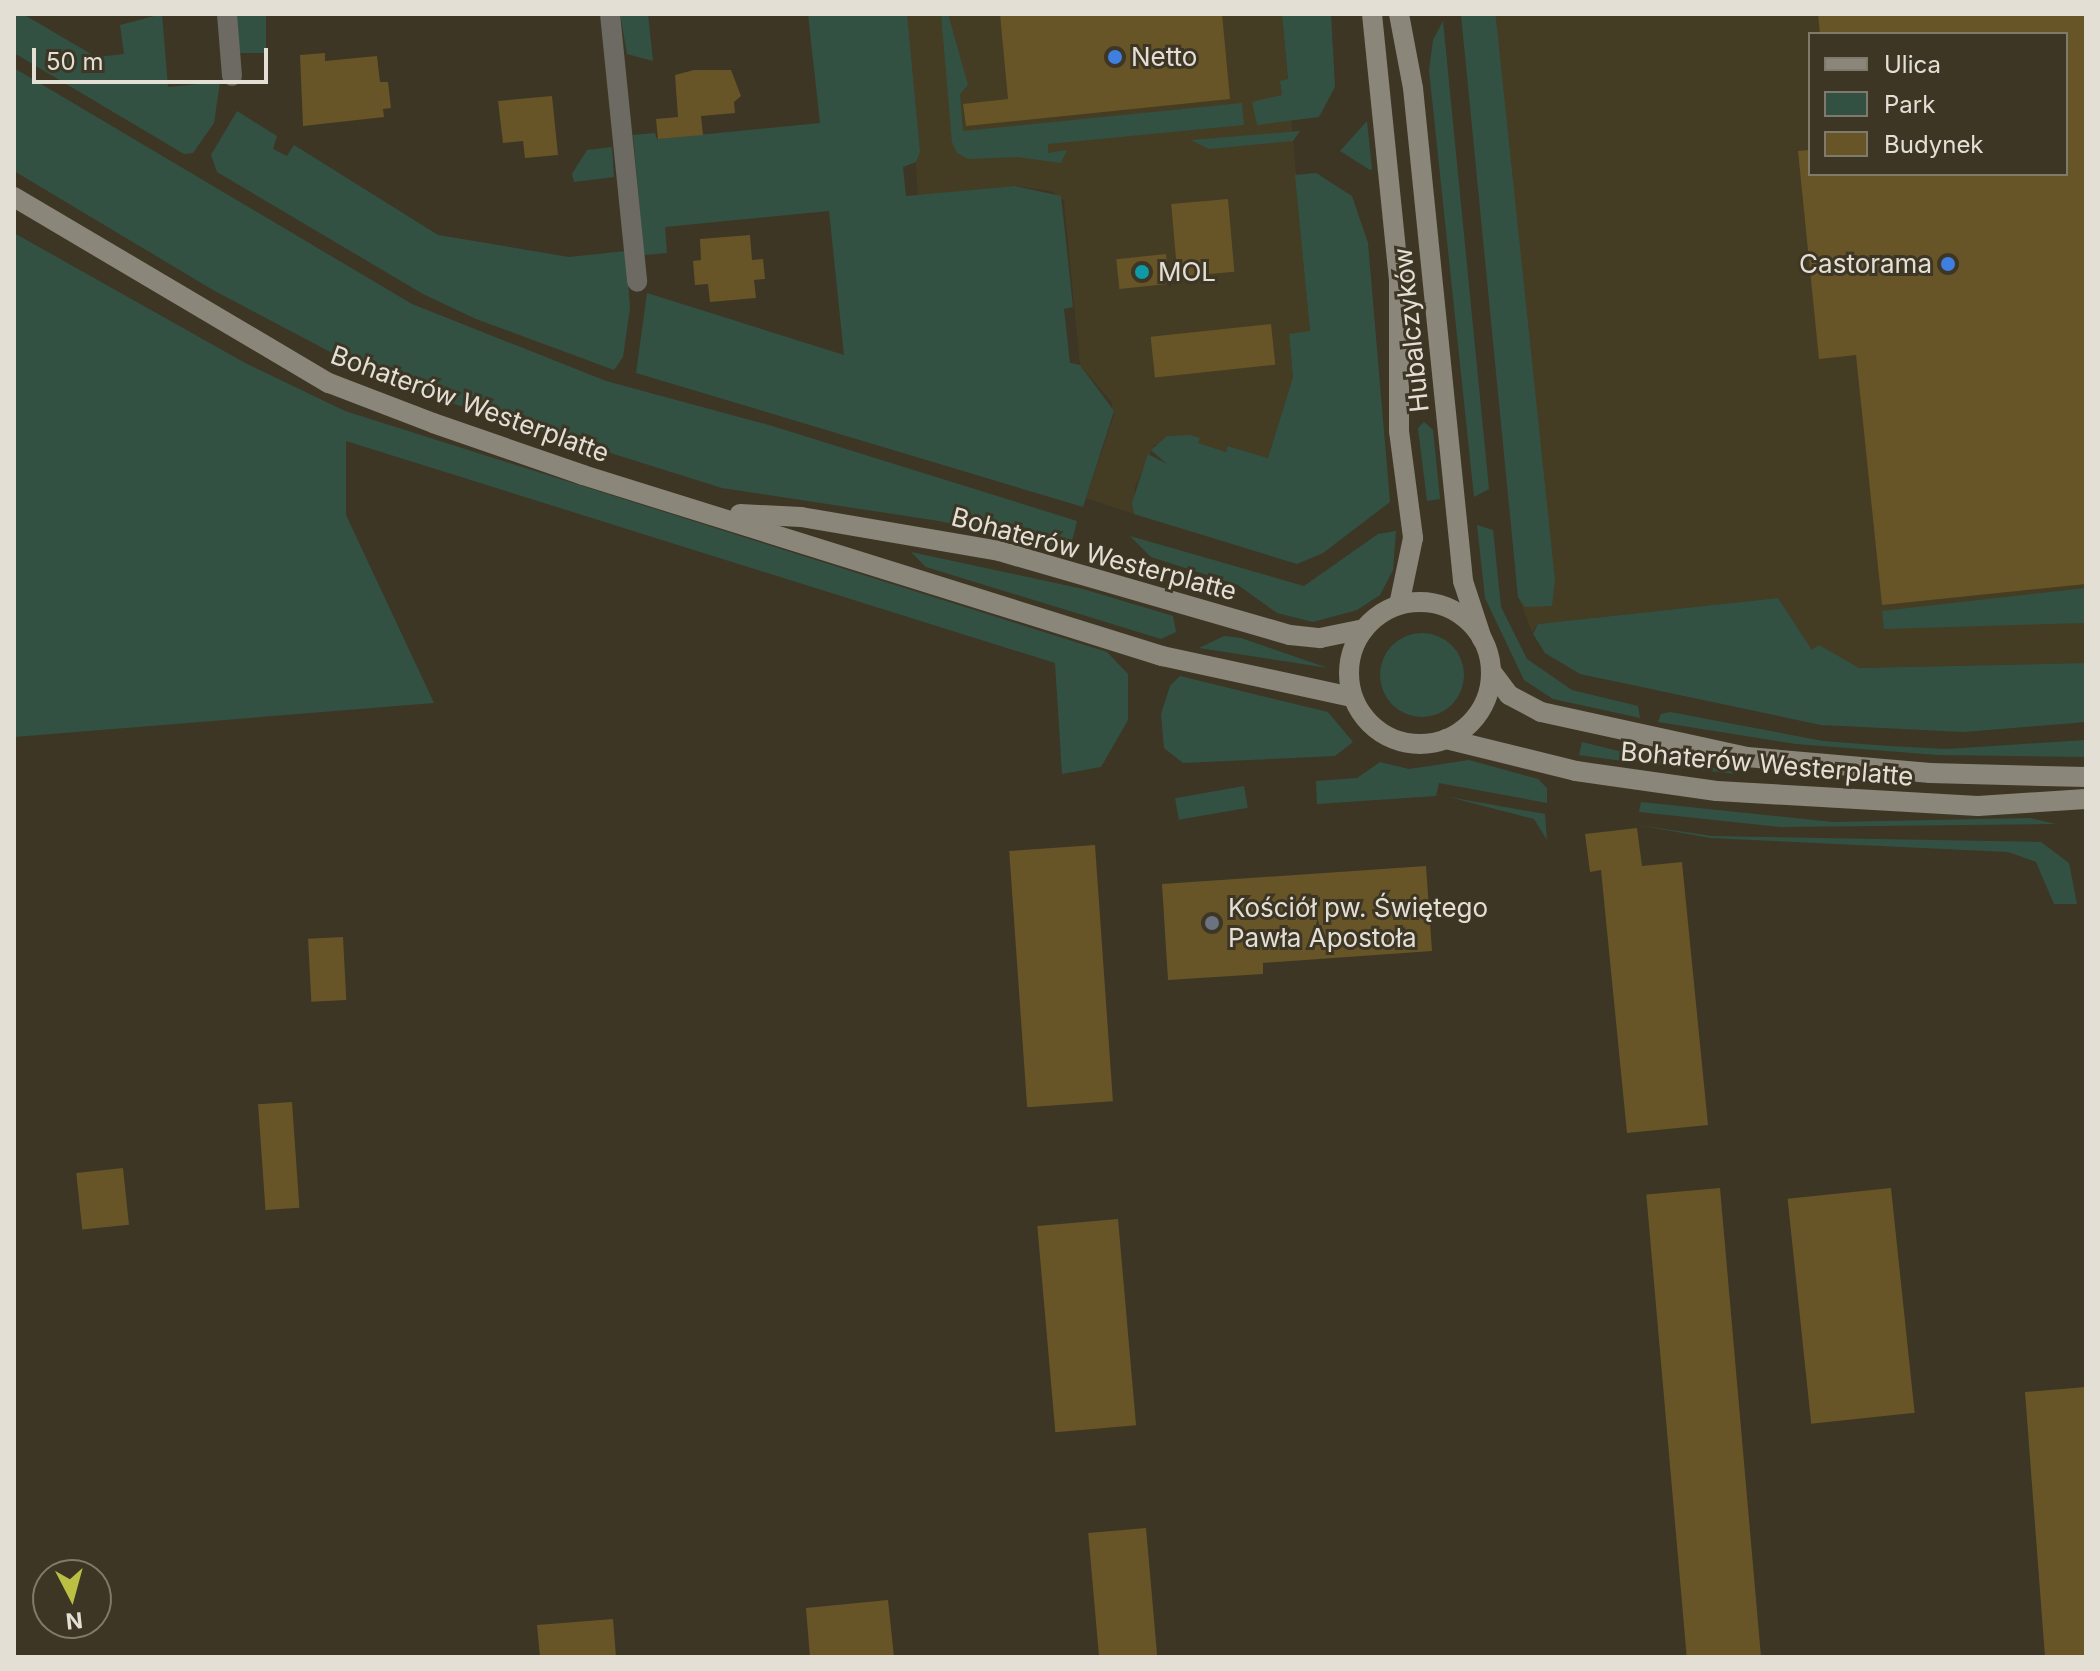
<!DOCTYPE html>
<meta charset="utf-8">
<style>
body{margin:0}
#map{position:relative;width:2100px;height:1671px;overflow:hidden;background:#3d3625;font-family:Inter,sans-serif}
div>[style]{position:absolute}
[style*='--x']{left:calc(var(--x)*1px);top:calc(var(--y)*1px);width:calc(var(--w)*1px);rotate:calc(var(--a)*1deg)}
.built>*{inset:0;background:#453c24}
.green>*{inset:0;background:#325143;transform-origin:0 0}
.round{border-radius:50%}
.building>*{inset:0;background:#675527;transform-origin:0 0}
.street>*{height:20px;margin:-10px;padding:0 10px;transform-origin:10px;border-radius:10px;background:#6c6a62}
.secondary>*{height:20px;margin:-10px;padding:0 10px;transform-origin:10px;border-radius:10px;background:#8a8679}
.secondary>.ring{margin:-10px;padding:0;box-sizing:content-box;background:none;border:20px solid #8a8679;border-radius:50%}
.dots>*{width:22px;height:22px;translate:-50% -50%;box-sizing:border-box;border:4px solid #3d3625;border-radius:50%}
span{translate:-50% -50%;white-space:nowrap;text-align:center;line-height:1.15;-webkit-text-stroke:6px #3d3625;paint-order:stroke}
.poi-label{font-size:26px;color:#e3dfd5}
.left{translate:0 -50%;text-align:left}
.right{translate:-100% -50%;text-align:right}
.street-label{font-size:26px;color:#e3dfd5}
.frame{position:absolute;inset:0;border:16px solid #e3dfd5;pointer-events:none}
.legend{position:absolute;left:1808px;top:32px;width:260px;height:144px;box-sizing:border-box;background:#3d3625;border:2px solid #7f7a6b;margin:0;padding:10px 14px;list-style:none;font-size:24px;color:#e3dfd5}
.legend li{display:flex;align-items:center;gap:16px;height:40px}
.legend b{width:40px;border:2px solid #7f7a6b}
.north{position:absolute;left:32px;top:1559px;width:80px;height:80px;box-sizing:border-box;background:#3d3625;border:2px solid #7f7a6b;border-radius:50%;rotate:174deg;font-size:22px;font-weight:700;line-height:32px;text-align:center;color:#e3dfd5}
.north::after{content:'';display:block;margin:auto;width:28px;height:36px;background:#bbc044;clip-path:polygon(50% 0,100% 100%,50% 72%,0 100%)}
.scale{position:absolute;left:32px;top:48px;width:236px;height:36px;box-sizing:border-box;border:4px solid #e3dfd5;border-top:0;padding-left:10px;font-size:24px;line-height:28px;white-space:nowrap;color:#e3dfd5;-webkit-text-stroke:6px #3d3625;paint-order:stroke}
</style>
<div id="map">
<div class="built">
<i style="clip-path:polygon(905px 14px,1282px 14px,1310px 332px,1289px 335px,1293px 377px,1268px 458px,1229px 446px,1227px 452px,1197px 443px,1154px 445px,1135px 487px,1134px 514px,1086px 498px,1114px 415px,1111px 401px,1080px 365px,1064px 201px,1051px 191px,1015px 186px,918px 196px)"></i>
<i style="clip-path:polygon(evenodd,1461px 14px,2086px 14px,2086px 663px,1859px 668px,1819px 646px,1812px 650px,1778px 598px,1538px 624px,1532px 632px,1518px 597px,1461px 14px,1810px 34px,2066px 34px,2066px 174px,1810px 174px,1810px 34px)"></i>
</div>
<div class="green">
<i style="clip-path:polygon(14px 14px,23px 14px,96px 57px,124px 54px,120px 25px,162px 14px,168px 87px,220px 82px,214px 123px,193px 153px,184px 154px,14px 53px)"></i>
<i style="left:236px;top:14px;width:30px;height:39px"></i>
<i style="clip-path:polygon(620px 14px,648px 14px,653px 61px,627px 54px)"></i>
<i style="clip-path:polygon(808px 14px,907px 14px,920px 152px,916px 162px,903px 167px,906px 196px,1015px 186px,1061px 196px,1073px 307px,1064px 309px,1070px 363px,1080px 365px,1114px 411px,1083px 507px,636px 373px,647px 293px,844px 355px,829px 211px,665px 227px,667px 253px,644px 255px,633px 135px,655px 133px,657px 139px,820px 123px)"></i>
<i style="clip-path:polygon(941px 14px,948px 14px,968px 85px,960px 94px,963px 131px,1242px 103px,1244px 125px,1048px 144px,1048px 153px,1067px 150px,1061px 163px,1018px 157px,968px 159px,957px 153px,952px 142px)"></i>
<i style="clip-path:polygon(1282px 14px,1331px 14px,1335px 87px,1319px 117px,1257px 125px,1252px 102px,1282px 95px,1280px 81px,1288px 79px)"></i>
<i style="clip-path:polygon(1461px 14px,1495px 14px,1496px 19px,1555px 580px,1552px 606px,1525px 607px,1518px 597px)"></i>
<i style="clip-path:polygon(1443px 21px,1489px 489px,1474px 497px,1429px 70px,1433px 40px)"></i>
<i style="clip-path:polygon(14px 68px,412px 304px,606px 381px,769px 425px,1077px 521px,1072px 541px,1060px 548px,939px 521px,722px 488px,391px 384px,213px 290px,14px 171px)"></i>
<i style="clip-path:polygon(237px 111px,277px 136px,273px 149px,287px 156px,294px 145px,438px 235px,569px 257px,626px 251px,630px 308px,623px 357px,614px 370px,476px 319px,423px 294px,217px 172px,211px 155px)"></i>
<i style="clip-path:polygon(1367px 121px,1372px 169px,1370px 170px,1340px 151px)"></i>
<i style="clip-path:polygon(1300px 131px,1293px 141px,1209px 149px,1191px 140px)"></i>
<i style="clip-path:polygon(612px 147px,614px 177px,574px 182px,572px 174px,587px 150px)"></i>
<i style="clip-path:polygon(1316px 173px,1352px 196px,1368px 243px,1390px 502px,1323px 553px,1297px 564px,1134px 514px,1132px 503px,1148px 454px,1167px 464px,1151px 450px,1167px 436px,1190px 435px,1200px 438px,1198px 443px,1226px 452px,1228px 446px,1268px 458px,1293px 377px,1289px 334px,1310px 331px,1295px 175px)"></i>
<i style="clip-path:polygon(14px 233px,247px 364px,345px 411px,1107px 652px,1128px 674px,1128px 720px,1101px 767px,1062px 774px,1055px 663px,346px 441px,346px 515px,434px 703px,14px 737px)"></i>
<i style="clip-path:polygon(1424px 422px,1433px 430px,1440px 499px,1427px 501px,1418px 428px)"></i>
<i style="clip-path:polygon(1477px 525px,1493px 530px,1501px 607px,1527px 659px,1572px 690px,1638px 706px,1640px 718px,1553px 699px,1524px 680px,1485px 598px)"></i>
<i style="clip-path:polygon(1396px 531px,1393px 570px,1380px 595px,1357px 610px,1313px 622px,1277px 613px,1238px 585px,1151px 557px,1130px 536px,1304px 586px,1378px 534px)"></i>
<i style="clip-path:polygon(911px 552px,1083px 589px,1173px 616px,1176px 632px,1161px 639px,926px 567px)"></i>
<i style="clip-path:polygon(2086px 588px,2086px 623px,1884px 629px,1882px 611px)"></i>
<i style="clip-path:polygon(1778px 598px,1812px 650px,1819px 645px,1859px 668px,2086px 663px,2086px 722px,1964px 732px,1821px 725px,1580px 674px,1545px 653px,1533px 634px,1538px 624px)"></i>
<i class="round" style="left:1380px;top:633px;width:84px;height:84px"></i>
<i style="clip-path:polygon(1224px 636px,1241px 638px,1328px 668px,1199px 648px)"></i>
<i style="clip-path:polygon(1180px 676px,1328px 712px,1353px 742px,1335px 756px,1183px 763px,1164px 748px,1161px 714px,1170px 686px)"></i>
<i style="clip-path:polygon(1670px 712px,1823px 741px,1889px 746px,1947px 749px,2086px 740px,2086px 757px,1938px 755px,1796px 744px,1658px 722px,1661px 714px)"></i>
<i style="clip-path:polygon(1582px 742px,1631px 754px,1630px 762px,1579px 755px)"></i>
<i style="clip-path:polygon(1653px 757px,1731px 771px,1734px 774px,1651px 764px)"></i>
<i style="clip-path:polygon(1469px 760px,1538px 779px,1547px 788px,1547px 803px,1439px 783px,1436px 796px,1317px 804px,1316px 781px,1357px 778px,1380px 762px,1409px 769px)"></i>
<i style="left:1244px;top:786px;width:22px;height:70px;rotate:80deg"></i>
<i style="clip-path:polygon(1449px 797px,1545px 814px,1547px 840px,1534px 819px)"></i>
<i style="clip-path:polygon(1641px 802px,1833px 822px,2030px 818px,2056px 824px,1781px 827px,1639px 812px)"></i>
<i style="clip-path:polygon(1638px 825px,1712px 836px,2041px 842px,2069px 863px,2077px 904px,2054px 904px,2036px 862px,2008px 852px,1710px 838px)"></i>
</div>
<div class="building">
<i style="clip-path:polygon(1000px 14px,1222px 14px,1230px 99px,966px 126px,963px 104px,1008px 99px)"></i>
<i style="clip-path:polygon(1818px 14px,2086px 14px,2086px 584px,1882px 605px,1856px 355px,1819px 359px,1798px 151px,1810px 150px,1810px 174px,2066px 174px,2066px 34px,1820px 34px)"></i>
<i style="clip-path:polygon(325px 53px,325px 61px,377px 56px,380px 82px,388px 82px,391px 108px,383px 109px,384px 117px,303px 126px,300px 55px)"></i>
<i style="clip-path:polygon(694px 70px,731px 70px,741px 96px,734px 102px,735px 113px,701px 116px,703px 135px,658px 139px,656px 119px,678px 117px,675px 75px)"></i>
<i style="clip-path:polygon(552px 96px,558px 155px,525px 158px,523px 141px,503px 143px,498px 101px)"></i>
<i style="left:1228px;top:199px;width:73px;height:57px;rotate:85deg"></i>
<i style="clip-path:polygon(750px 235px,752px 260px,763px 259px,765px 279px,754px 280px,756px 298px,710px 302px,708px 284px,695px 285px,693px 261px,701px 260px,700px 239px)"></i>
<i style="left:1166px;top:254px;width:30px;height:50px;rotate:84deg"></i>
<i style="left:1271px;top:324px;width:41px;height:121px;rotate:84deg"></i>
<i style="clip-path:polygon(1637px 828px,1642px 866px,1682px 862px,1708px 1125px,1627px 1133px,1601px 870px,1590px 872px,1585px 834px)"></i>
<i style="left:1095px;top:845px;width:257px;height:86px;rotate:86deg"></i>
<i style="clip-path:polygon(1426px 866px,1432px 951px,1263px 963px,1263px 974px,1168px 980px,1162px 884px)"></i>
<i style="left:343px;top:937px;width:63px;height:35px;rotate:87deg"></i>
<i style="left:292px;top:1102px;width:106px;height:34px;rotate:86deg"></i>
<i style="left:123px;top:1168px;width:57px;height:47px;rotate:84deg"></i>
<i style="left:1720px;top:1188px;width:471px;height:74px;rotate:85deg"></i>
<i style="left:1891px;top:1188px;width:226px;height:104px;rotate:84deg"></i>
<i style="left:1118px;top:1219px;width:207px;height:81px;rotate:85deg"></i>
<i style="clip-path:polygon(2086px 1387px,2086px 1657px,2045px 1657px,2025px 1392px)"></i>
<i style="left:1146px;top:1528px;width:129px;height:58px;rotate:85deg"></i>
<i style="clip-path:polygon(888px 1600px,894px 1657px,810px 1657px,806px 1608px)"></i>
<i style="clip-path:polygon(613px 1619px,616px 1657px,540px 1657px,537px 1625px)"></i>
</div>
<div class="street">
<i style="--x:227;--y:14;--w:62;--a:85.4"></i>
<i style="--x:610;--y:14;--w:269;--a:84.2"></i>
</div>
<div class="secondary">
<i style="--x:1372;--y:14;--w:268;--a:84.2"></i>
<i style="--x:1399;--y:281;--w:150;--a:90"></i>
<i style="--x:1399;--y:431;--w:108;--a:82.5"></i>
<i style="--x:1413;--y:538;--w:68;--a:101.8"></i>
<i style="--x:1399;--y:14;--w:75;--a:79.3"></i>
<i style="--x:1413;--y:88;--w:496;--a:84.2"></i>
<i style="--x:1463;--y:581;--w:61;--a:71.9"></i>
<i style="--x:14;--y:197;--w:366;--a:30.6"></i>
<i style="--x:329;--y:383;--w:111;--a:21"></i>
<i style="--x:433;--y:423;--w:159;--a:19.1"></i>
<i style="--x:583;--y:475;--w:607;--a:17.36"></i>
<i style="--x:1162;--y:656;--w:194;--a:12.2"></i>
<i style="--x:740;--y:514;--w:61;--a:2.8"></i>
<i style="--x:801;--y:517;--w:201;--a:9.7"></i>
<i style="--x:999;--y:551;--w:303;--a:16.1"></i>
<i style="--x:1290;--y:635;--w:30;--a:6"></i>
<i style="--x:1320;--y:638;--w:45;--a:-11.6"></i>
<i class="ring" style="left:1349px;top:602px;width:122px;height:122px"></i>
<i style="--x:1491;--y:671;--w:30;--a:53"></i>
<i style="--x:1509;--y:695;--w:36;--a:28"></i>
<i style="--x:1541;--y:712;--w:211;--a:12.3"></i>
<i style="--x:1747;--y:757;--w:184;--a:5"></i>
<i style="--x:1930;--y:773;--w:156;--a:1.5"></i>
<i style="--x:1446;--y:739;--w:134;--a:13.8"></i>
<i style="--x:1576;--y:771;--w:142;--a:8.1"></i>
<i style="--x:1717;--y:791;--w:261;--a:3.3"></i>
<i style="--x:1978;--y:806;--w:108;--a:-3.7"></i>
</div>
<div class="dots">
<i style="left:1115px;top:57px;background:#3f7fe0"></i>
<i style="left:1948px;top:264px;background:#3f7fe0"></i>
<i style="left:1142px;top:272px;background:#0f9aa8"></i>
<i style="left:1212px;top:923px;background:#6b7280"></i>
</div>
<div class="poi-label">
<span class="left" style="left:1131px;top:57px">Netto</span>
<span class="right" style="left:1932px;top:264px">Castorama</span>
<span class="left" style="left:1158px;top:272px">MOL</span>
<span class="left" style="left:1228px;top:923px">Kościół pw. Świętego<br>Pawła Apostoła</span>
</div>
<div class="street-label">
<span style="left:1411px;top:330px;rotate:-96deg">Hubalczyków</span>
<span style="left:470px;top:404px;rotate:20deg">Bohaterów Westerplatte</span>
<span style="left:1094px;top:554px;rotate:15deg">Bohaterów Westerplatte</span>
<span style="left:1767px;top:764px;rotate:5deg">Bohaterów Westerplatte</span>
</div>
<div class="frame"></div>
<ul class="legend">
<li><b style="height:10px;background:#8a8679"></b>Ulica</li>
<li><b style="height:22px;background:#325143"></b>Park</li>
<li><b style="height:22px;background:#675527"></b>Budynek</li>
</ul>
<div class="north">N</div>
<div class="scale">50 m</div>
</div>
